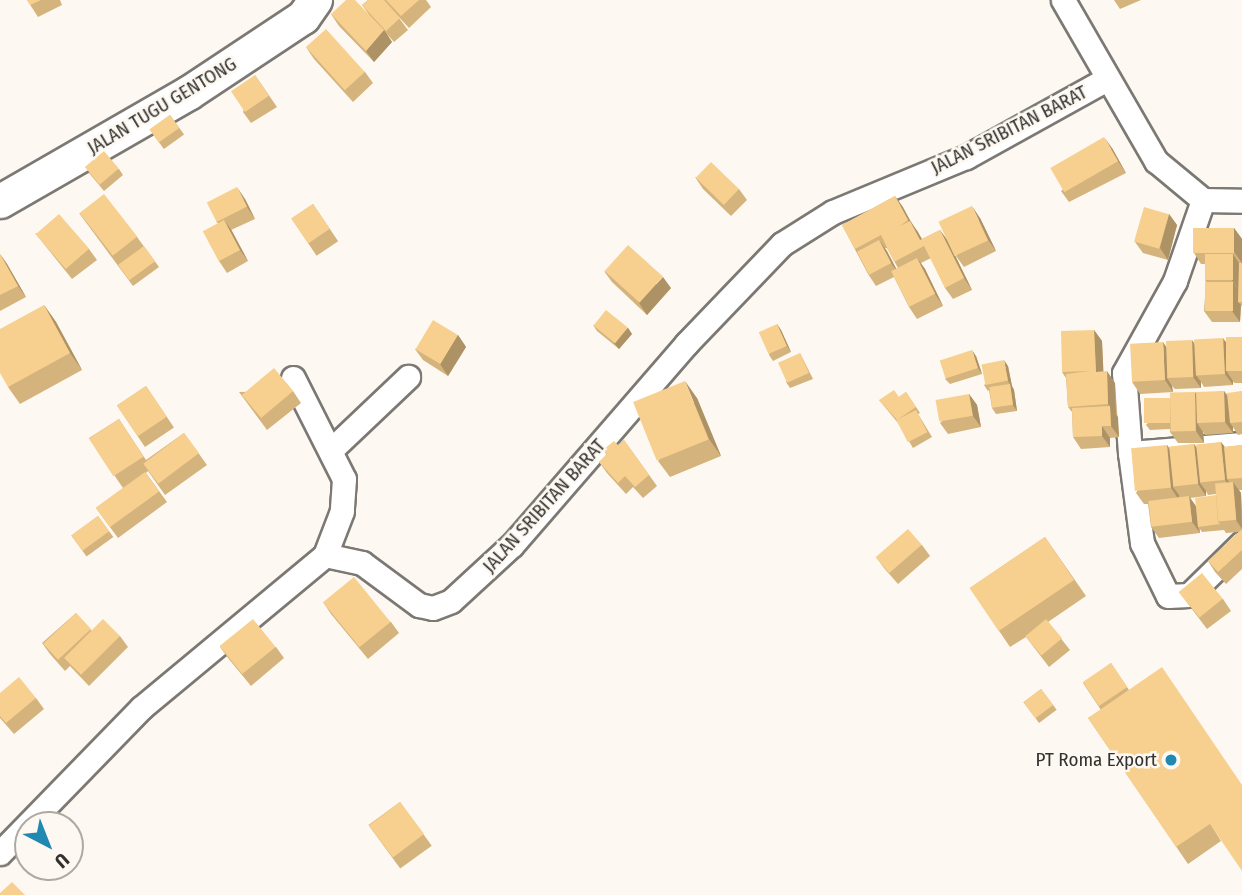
<!DOCTYPE html>
<style>
body{margin:0}
#map{position:relative;width:1242px;height:895px;overflow:hidden;background:#fdf9f2;font-family:"Fira Sans Condensed",sans-serif}
div>[style]{position:absolute}
[style*='--x']{left:calc(var(--x)*1px);top:calc(var(--y)*1px);width:calc(var(--w)*1px);rotate:calc(var(--a)*1deg)}
.roads{filter:drop-shadow(2px 0 #7c7873) drop-shadow(-2px 0 #7c7873) drop-shadow(0 2px #7c7873) drop-shadow(0 -2px #7c7873)}
.street>*{height:23px;margin:-11.5px;padding:0 11.5px;transform-origin:11.5px;border-radius:11.5px;background:#fff}
.secondary>*{height:33px;margin:-16.5px;padding:0 16.5px;transform-origin:16.5px;border-radius:16.5px;background:#fff}
.wall>*{inset:0;background:#d4b37c;transform-origin:0 0}
.shaded-wall>*{inset:0;background:#ad9265}
.building>*{inset:0;background:#f7d090;transform-origin:0 0}
.dots>*{width:19px;height:19px;translate:-50% -50%;box-sizing:border-box;border:4px solid #fdf9f2;border-radius:50%}
span{translate:-50% -50%;white-space:nowrap;text-align:center;line-height:1.15;-webkit-text-stroke:5px #fdf9f2;paint-order:stroke}
.street-label{font-size:19px;color:#343230}
.poi-label{font-size:19px;color:#343230}
.right{translate:-100% -50%;text-align:right}
.north{position:absolute;left:14px;top:811px;width:70px;height:70px;box-sizing:border-box;background:#fdf9f2;border:2px solid #ada9a4;border-radius:50%;rotate:138deg;font-size:19px;font-weight:700;line-height:28px;text-align:center;color:#343230}
.north::after{content:'';display:block;margin:auto;width:24px;height:32px;background:#1f89b1;clip-path:polygon(50% 0,100% 100%,50% 72%,0 100%)}
</style>
<div id="map">
<div class="roads">
<div class="street">
<i style="--x:1063;--y:0;--w:186;--a:60"></i>
<i style="--x:1156;--y:161;--w:61;--a:39.7"></i>
<i style="--x:1203;--y:200;--w:39;--a:1"></i>
<i style="--x:1203;--y:200;--w:86;--a:109.1"></i>
<i style="--x:1175;--y:281;--w:105;--a:119"></i>
<i style="--x:1124;--y:373;--w:80;--a:85.7"></i>
<i style="--x:1130;--y:453;--w:112;--a:-4.6"></i>
<i style="--x:293;--y:378;--w:113;--a:63.2"></i>
<i style="--x:344;--y:479;--w:32;--a:94"></i>
<i style="--x:342;--y:511;--w:47;--a:111.1"></i>
<i style="--x:332;--y:449;--w:105;--a:-43.5"></i>
<i style="--x:1130;--y:453;--w:91;--a:82.4"></i>
<i style="--x:1142;--y:543;--w:59;--a:63.9"></i>
<i style="--x:1168;--y:596;--w:21;--a:-3"></i>
<i style="--x:1189;--y:595;--w:74;--a:-44.5"></i>
<i style="--x:0;--y:853;--w:202;--a:-45.8"></i>
<i style="--x:141;--y:708;--w:239;--a:-39.7"></i>
<i style="--x:325;--y:555;--w:38;--a:12"></i>
<i style="--x:362;--y:563;--w:71;--a:36.4"></i>
<i style="--x:419;--y:605;--w:14;--a:12"></i>
<i style="--x:433;--y:608;--w:19;--a:-21"></i>
<i style="--x:451;--y:601;--w:83;--a:-42.6"></i>
<i style="--x:512;--y:545;--w:266;--a:-49.1"></i>
<i style="--x:686;--y:344;--w:139;--a:-46.2"></i>
<i style="--x:782;--y:244;--w:60;--a:-32.1"></i>
<i style="--x:833;--y:212;--w:144;--a:-22.5"></i>
<i style="--x:966;--y:157;--w:159;--a:-29"></i>
</div>
<div class="secondary">
<i style="--x:0;--y:201;--w:217;--a:-29.9"></i>
<i style="--x:188;--y:93;--w:138;--a:-33.5"></i>
<i style="--x:303;--y:17;--w:21;--a:-55"></i>
</div>
</div>
<div class="wall">
<i style="clip-path:polygon(27px 0,60px 0,62px 5px,38px 17px)"></i>
<i style="clip-path:polygon(368px 0,426px 0,431px 7px,409px 28px,396px 14px,408px 30px,394px 42px,387px 34px,392px 42px,374px 62px,339px 26px,331px 14px,370px 16px,362px 5px)"></i>
<i style="clip-path:polygon(1114px 0,1141px 0,1120px 9px)"></i>
<i style="clip-path:polygon(306px 47px,365px 72px,373px 83px,353px 102px,314px 59px)"></i>
<i style="clip-path:polygon(255px 75px,277px 107px,251px 123px,243px 112px)"></i>
<i style="left:170px;top:115px;width:24px;height:25px;rotate:54deg"></i>
<i style="clip-path:polygon(1112px 148px,1126px 173px,1069px 202px,1061px 191px)"></i>
<i style="clip-path:polygon(119px 169px,123px 175px,104px 191px,89px 173px)"></i>
<i style="clip-path:polygon(695px 177px,739px 189px,747px 200px,731px 216px,703px 189px)"></i>
<i style="clip-path:polygon(evenodd,895px 196px,922px 239px,940px 230px,948px 241px,972px 290px,953px 299px,945px 288px,931px 258px,921px 263px,925px 269px,943px 306px,917px 319px,909px 307px,894px 277px,876px 286px,868px 274px,842px 225px,895px 196px,885px 248px,887px 248px,898px 268px,896px 269px,885px 248px)"></i>
<i style="clip-path:polygon(245px 199px,255px 219px,231px 230px,248px 261px,227px 273px,219px 261px,218px 223px,216px 222px)"></i>
<i style="left:313px;top:204px;width:45px;height:26px;rotate:56deg"></i>
<i style="clip-path:polygon(79px 213px,137px 237px,159px 267px,133px 286px)"></i>
<i style="clip-path:polygon(1169px 214px,1177px 225px,1168px 260px,1143px 253px,1135px 242px)"></i>
<i style="clip-path:polygon(980px 218px,996px 251px,964px 267px,956px 256px)"></i>
<i style="clip-path:polygon(1234px 228px,1242px 239px,1242px 307px,1241px 305px,1240px 322px,1212px 322px,1204px 311px,1206px 282px,1205px 280px,1205px 264px,1201px 264px,1194px 253px)"></i>
<i style="clip-path:polygon(35px 233px,89px 249px,97px 260px,72px 279px)"></i>
<i style="clip-path:polygon(0 254px,7px 264px,26px 297px,0 311px)"></i>
<i style="clip-path:polygon(604px 271px,671px 288px,647px 315px,612px 282px)"></i>
<i style="clip-path:polygon(44px 305px,56px 322px,82px 370px,20px 404px,8px 387px)"></i>
<i style="clip-path:polygon(777px 324px,781px 330px,791px 352px,773px 361px,769px 355px)"></i>
<i style="clip-path:polygon(593px 325px,628px 328px,632px 334px,619px 349px,597px 331px)"></i>
<i style="clip-path:polygon(1094px 330px,1102px 341px,1103px 371px,1115px 383px,1119px 437px,1110px 438px,1110px 447px,1081px 449px,1073px 437px,1072px 412px,1068px 407px,1066px 378px,1062px 372px)"></i>
<i style="clip-path:polygon(458px 335px,466px 347px,448px 376px,423px 360px,415px 349px)"></i>
<i style="clip-path:polygon(1242px 337px,1242px 383px,1234px 383px,1233px 381px,1233px 385px,1204px 387px,1201px 382px,1201px 388px,1175px 389px,1172px 386px,1173px 392px,1140px 394px,1132px 382px,1195px 344px,1226px 342px)"></i>
<i style="clip-path:polygon(800px 353px,813px 379px,790px 388px,786px 382px)"></i>
<i style="clip-path:polygon(976px 356px,982px 374px,950px 384px,945px 379px)"></i>
<i style="clip-path:polygon(1008px 366px,1012px 386px,1014px 390px,1017px 411px,996px 414px,992px 408px,989px 390px,988px 391px,984px 385px)"></i>
<i style="left:146px;top:386px;width:50px;height:35px;rotate:56deg"></i>
<i style="clip-path:polygon(293px 391px,301px 403px,267px 430px,239px 392px)"></i>
<i style="clip-path:polygon(1224px 391px,1227px 395px,1242px 391px,1242px 434px,1238px 435px,1233px 427px,1233px 433px,1205px 435px,1203px 432px,1204px 443px,1178px 443px,1170px 432px,1170px 429px,1150px 430px,1146px 425px,1170px 399px,1195px 392px,1196px 394px)"></i>
<i style="clip-path:polygon(906px 392px,920px 413px,918px 414px,932px 437px,913px 448px,898px 423px,879px 400px,899px 397px)"></i>
<i style="clip-path:polygon(969px 394px,977px 405px,981px 427px,948px 434px,940px 423px)"></i>
<i style="clip-path:polygon(697px 398px,721px 456px,670px 477px,658px 461px)"></i>
<i style="clip-path:polygon(119px 419px,146px 460px,184px 433px,207px 465px,165px 495px,148px 471px,146px 473px,167px 502px,118px 538px,96px 508px,130px 483px,123px 488px,89px 438px)"></i>
<i style="clip-path:polygon(624px 440px,657px 486px,643px 498px,633px 487px,626px 494px,607px 473px,599px 462px,607px 455px,603px 450px,618px 445px)"></i>
<i style="clip-path:polygon(evenodd,1221px 442px,1225px 447px,1242px 445px,1242px 490px,1239px 490px,1241px 493px,1242px 510px,1242px 569px,1226px 584px,1215px 572px,1208px 561px,1239px 532px,1226px 533px,1224px 530px,1202px 532px,1200px 529px,1200px 533px,1159px 538px,1151px 527px,1148px 504px,1144px 504px,1136px 493px,1167px 445px,1170px 449px,1194px 444px,1197px 447px,1221px 442px,1206px 491px,1208px 495px,1216px 494px,1216px 495px,1196px 506px,1190px 498px,1206px 496px,1206px 491px)"></i>
<i style="left:98px;top:516px;width:26px;height:33px;rotate:54deg"></i>
<i style="clip-path:polygon(1045px 537px,1086px 596px,1048px 622px,1070px 650px,1049px 667px,1026px 637px,1010px 647px,970px 588px)"></i>
<i style="clip-path:polygon(922px 545px,930px 556px,898px 584px,884px 568px,876px 557px)"></i>
<i style="clip-path:polygon(1179px 592px,1223px 599px,1231px 611px,1207px 629px)"></i>
<i style="clip-path:polygon(323px 602px,391px 622px,399px 633px,368px 659px,331px 614px)"></i>
<i style="clip-path:polygon(76px 613px,92px 631px,120px 636px,128px 647px,89px 686px,70px 666px,65px 671px,50px 654px,42px 643px)"></i>
<i style="clip-path:polygon(220px 647px,276px 647px,284px 658px,251px 686px,228px 658px)"></i>
<i style="clip-path:polygon(1111px 663px,1129px 690px,1221px 841px,1188px 864px,1088px 718px,1101px 710px,1083px 683px)"></i>
<i style="left:1041px;top:689px;width:26px;height:22px;rotate:53deg"></i>
<i style="clip-path:polygon(0 693px,36px 698px,44px 709px,14px 734px,0 718px)"></i>
<i style="left:400px;top:802px;width:54px;height:39px;rotate:54deg"></i>
</div>
<div class="shaded-wall">
<i style="clip-path:polygon(384px 30px,392px 42px,374px 62px,366px 51px)"></i>
<i style="clip-path:polygon(1104px 137px,1112px 148px,1126px 173px,1118px 161px)"></i>
<i style="clip-path:polygon(237px 187px,245px 199px,255px 219px,247px 207px)"></i>
<i style="clip-path:polygon(895px 196px,903px 207px,916px 232px,908px 220px)"></i>
<i style="clip-path:polygon(972px 206px,980px 218px,996px 251px,988px 240px)"></i>
<i style="clip-path:polygon(1169px 214px,1177px 225px,1168px 260px,1160px 248px)"></i>
<i style="clip-path:polygon(224px 220px,232px 231px,248px 261px,240px 250px)"></i>
<i style="clip-path:polygon(910px 221px,918px 232px,928px 251px,920px 240px)"></i>
<i style="clip-path:polygon(1234px 228px,1242px 239px,1242px 263px,1234px 252px)"></i>
<i style="clip-path:polygon(940px 230px,948px 241px,972px 290px,964px 278px)"></i>
<i style="clip-path:polygon(879px 240px,887px 251px,899px 274px,891px 263px)"></i>
<i style="clip-path:polygon(0 254px,7px 264px,26px 297px,18px 286px)"></i>
<i style="clip-path:polygon(1233px 254px,1241px 266px,1240px 292px,1232px 280px)"></i>
<i style="clip-path:polygon(917px 258px,925px 269px,943px 306px,935px 294px)"></i>
<i style="clip-path:polygon(663px 277px,671px 288px,647px 315px,639px 303px)"></i>
<i style="clip-path:polygon(1233px 282px,1241px 293px,1238px 302px,1241px 305px,1240px 322px,1232px 311px)"></i>
<i style="clip-path:polygon(44px 305px,56px 322px,82px 370px,70px 353px)"></i>
<i style="clip-path:polygon(777px 324px,781px 330px,791px 352px,787px 346px)"></i>
<i style="clip-path:polygon(628px 328px,632px 334px,619px 349px,614px 343px)"></i>
<i style="clip-path:polygon(1094px 330px,1102px 341px,1104px 383px,1096px 372px)"></i>
<i style="clip-path:polygon(458px 335px,466px 347px,448px 376px,440px 364px)"></i>
<i style="clip-path:polygon(1223px 338px,1231px 349px,1227px 372px,1233px 381px,1233px 385px,1225px 374px)"></i>
<i style="clip-path:polygon(1192px 340px,1200px 351px,1196px 375px,1201px 382px,1201px 388px,1193px 377px)"></i>
<i style="clip-path:polygon(1163px 342px,1171px 354px,1167px 378px,1172px 386px,1173px 392px,1165px 380px)"></i>
<i style="clip-path:polygon(972px 350px,976px 356px,982px 374px,978px 368px)"></i>
<i style="clip-path:polygon(1004px 360px,1008px 366px,1012px 386px,1014px 390px,1017px 411px,1013px 405px,1010px 384px,1008px 381px)"></i>
<i style="clip-path:polygon(1107px 371px,1115px 383px,1116px 415px,1108px 404px)"></i>
<i style="clip-path:polygon(685px 381px,697px 398px,721px 456px,709px 439px)"></i>
<i style="clip-path:polygon(1224px 391px,1232px 402px,1230px 423px,1233px 427px,1233px 433px,1225px 422px)"></i>
<i style="clip-path:polygon(1195px 392px,1203px 403px,1197px 423px,1203px 432px,1204px 443px,1196px 431px)"></i>
<i style="clip-path:polygon(969px 394px,977px 405px,981px 427px,973px 416px)"></i>
<i style="clip-path:polygon(1110px 406px,1118px 417px,1119px 437px,1111px 426px)"></i>
<i style="clip-path:polygon(1102px 426px,1110px 438px,1110px 447px,1102px 436px)"></i>
<i style="clip-path:polygon(1221px 442px,1229px 453px,1227px 479px,1233px 488px,1233px 492px,1225px 480px)"></i>
<i style="clip-path:polygon(1194px 444px,1202px 456px,1200px 483px,1206px 491px,1206px 496px,1198px 484px)"></i>
<i style="clip-path:polygon(1167px 445px,1175px 457px,1173px 487px,1179px 495px,1179px 500px,1171px 488px)"></i>
<i style="clip-path:polygon(1233px 482px,1241px 493px,1242px 529px,1236px 520px)"></i>
<i style="clip-path:polygon(1189px 496px,1197px 508px,1198px 527px,1200px 533px,1192px 522px)"></i>
</div>
<div class="building">
<i style="clip-path:polygon(27px 0,41px 0,30px 5px)"></i>
<i style="clip-path:polygon(346px 0,355px 0,384px 30px,366px 51px,331px 14px)"></i>
<i style="clip-path:polygon(368px 0,384px 0,400px 18px,386px 31px,362px 5px)"></i>
<i style="clip-path:polygon(386px 0,419px 0,401px 16px)"></i>
<i style="left:326px;top:29px;width:58px;height:27px;rotate:48deg"></i>
<i style="left:255px;top:75px;width:25px;height:29px;rotate:56deg"></i>
<i style="left:170px;top:115px;width:16px;height:25px;rotate:55deg"></i>
<i style="left:1104px;top:137px;width:28px;height:62px;rotate:60deg"></i>
<i style="left:104px;top:151px;width:23px;height:25px;rotate:50deg"></i>
<i style="left:711px;top:162px;width:39px;height:22px;rotate:44deg"></i>
<i style="left:237px;top:187px;width:22px;height:34px;rotate:63deg"></i>
<i style="left:104px;top:194px;width:54px;height:31px;rotate:52deg"></i>
<i style="clip-path:polygon(895px 196px,908px 220px,900px 226px,910px 221px,920px 240px,940px 230px,964px 278px,945px 288px,924px 246px,894px 262px,881px 235px,855px 249px,842px 225px)"></i>
<i style="left:313px;top:204px;width:30px;height:26px;rotate:56deg"></i>
<i style="left:972px;top:206px;width:38px;height:37px;rotate:65deg"></i>
<i style="left:1144px;top:207px;width:26px;height:36px;rotate:16deg"></i>
<i style="left:59px;top:214px;width:46px;height:31px;rotate:49deg"></i>
<i style="left:224px;top:220px;width:34px;height:24px;rotate:62deg"></i>
<i style="left:1193px;top:228px;width:41px;height:25px"></i>
<i style="left:879px;top:240px;width:26px;height:25px;rotate:62deg"></i>
<i style="left:628px;top:245px;width:47px;height:35px;rotate:42deg"></i>
<i style="left:144px;top:246px;width:19px;height:32px;rotate:54deg"></i>
<i style="clip-path:polygon(0 254px,18px 286px,0 295px)"></i>
<i style="left:1205px;top:254px;width:28px;height:26px"></i>
<i style="left:917px;top:258px;width:40px;height:29px;rotate:63deg"></i>
<i style="clip-path:polygon(1239px 263px,1242px 263px,1242px 302px,1238px 302px)"></i>
<i style="left:1205px;top:282px;width:28px;height:29px"></i>
<i style="clip-path:polygon(44px 305px,70px 353px,8px 387px,0 373px,0 329px)"></i>
<i style="left:606px;top:310px;width:28px;height:20px;rotate:39deg"></i>
<i style="left:433px;top:320px;width:29px;height:34px;rotate:31deg"></i>
<i style="left:777px;top:324px;width:24px;height:20px;rotate:66deg"></i>
<i style="clip-path:polygon(1094px 330px,1096px 372px,1107px 371px,1108px 404px,1068px 407px,1066px 374px,1090px 371px,1062px 372px,1061px 331px)"></i>
<i style="left:1242px;top:337px;width:34px;height:16px;rotate:90deg"></i>
<i style="left:1223px;top:338px;width:36px;height:29px;rotate:87deg"></i>
<i style="left:1192px;top:340px;width:37px;height:26px;rotate:88deg"></i>
<i style="left:1163px;top:342px;width:38px;height:33px;rotate:87deg"></i>
<i style="left:972px;top:350px;width:19px;height:34px;rotate:72deg"></i>
<i style="left:800px;top:353px;width:22px;height:24px;rotate:66deg"></i>
<i style="left:1004px;top:360px;width:21px;height:23px;rotate:79deg"></i>
<i style="left:274px;top:368px;width:30px;height:42px;rotate:50deg"></i>
<i style="left:685px;top:381px;width:63px;height:56px;rotate:68deg"></i>
<i style="left:1010px;top:384px;width:21px;height:21px;rotate:82deg"></i>
<i style="left:146px;top:386px;width:37px;height:35px;rotate:56deg"></i>
<i style="clip-path:polygon(894px 390px,899px 397px,906px 392px,916px 407px,897px 420px,879px 400px)"></i>
<i style="left:1224px;top:391px;width:31px;height:28px;rotate:88deg"></i>
<i style="clip-path:polygon(1242px 391px,1242px 422px,1230px 423px,1227px 393px)"></i>
<i style="left:1195px;top:392px;width:39px;height:25px;rotate:89deg"></i>
<i style="left:969px;top:394px;width:22px;height:34px;rotate:80deg"></i>
<i style="left:1170px;top:398px;width:25px;height:26px;rotate:90deg"></i>
<i style="clip-path:polygon(1110px 406px,1111px 426px,1102px 426px,1102px 436px,1073px 437px,1072px 408px)"></i>
<i style="left:916px;top:410px;width:25px;height:22px;rotate:63deg"></i>
<i style="left:119px;top:419px;width:45px;height:36px;rotate:57deg"></i>
<i style="left:184px;top:433px;width:25px;height:51px;rotate:53deg"></i>
<i style="clip-path:polygon(624px 440px,649px 475px,635px 487px,625px 476px,618px 483px,599px 462px,607px 454px,603px 450px,614px 441px,618px 445px)"></i>
<i style="left:1221px;top:442px;width:38px;height:25px;rotate:84deg"></i>
<i style="left:1194px;top:444px;width:40px;height:25px;rotate:84deg"></i>
<i style="left:1167px;top:445px;width:43px;height:36px;rotate:85deg"></i>
<i style="clip-path:polygon(1242px 445px,1242px 478px,1227px 479px,1224px 447px)"></i>
<i style="left:145px;top:472px;width:24px;height:61px;rotate:54deg"></i>
<i style="left:1233px;top:482px;width:38px;height:18px;rotate:85deg"></i>
<i style="clip-path:polygon(1216px 495px,1218px 522px,1220px 524px,1198px 527px,1195px 498px)"></i>
<i style="left:1189px;top:496px;width:26px;height:41px;rotate:83deg"></i>
<i style="left:98px;top:516px;width:19px;height:33px;rotate:54deg"></i>
<i style="left:908px;top:529px;width:21px;height:43px;rotate:49deg"></i>
<i style="clip-path:polygon(1241px 530px,1242px 531px,1242px 550px,1218px 572px,1208px 561px)"></i>
<i style="left:1045px;top:537px;width:52px;height:91px;rotate:56deg"></i>
<i style="left:1202px;top:573px;width:33px;height:30px;rotate:51deg"></i>
<i style="left:354px;top:577px;width:58px;height:40px;rotate:51deg"></i>
<i style="left:76px;top:613px;width:22px;height:45px;rotate:47deg"></i>
<i style="left:103px;top:619px;width:24px;height:55px;rotate:45deg"></i>
<i style="left:253px;top:619px;width:36px;height:43px;rotate:51deg"></i>
<i style="left:1046px;top:619px;width:25px;height:27px;rotate:50deg"></i>
<i style="left:1111px;top:663px;width:29px;height:34px;rotate:56deg"></i>
<i style="clip-path:polygon(1162px 667px,1242px 785px,1242px 871px,1210px 824px,1176px 847px,1088px 718px)"></i>
<i style="clip-path:polygon(19px 677px,36px 698px,6px 723px,0 716px,0 693px)"></i>
<i style="left:1041px;top:689px;width:20px;height:22px;rotate:53deg"></i>
<i style="left:400px;top:802px;width:40px;height:39px;rotate:53deg"></i>
<i style="clip-path:polygon(12px 882px,25px 895px,0 895px,0 893px)"></i>
</div>
<div class="dots">
<i style="left:1171px;top:760px;background:#1f89b1"></i>
</div>
<div class="street-label">
<span style="left:162px;top:106px;rotate:-31deg">JALAN TUGU GENTONG</span>
<span style="left:1009px;top:130px;rotate:-27deg">JALAN SRIBITAN BARAT</span>
<span style="left:544px;top:506px;rotate:-48deg">JALAN SRIBITAN BARAT</span>
</div>
<div class="poi-label">
<span class="right" style="left:1157px;top:760px">PT Roma Export</span>
</div>
<div class="north">U</div>
</div>
